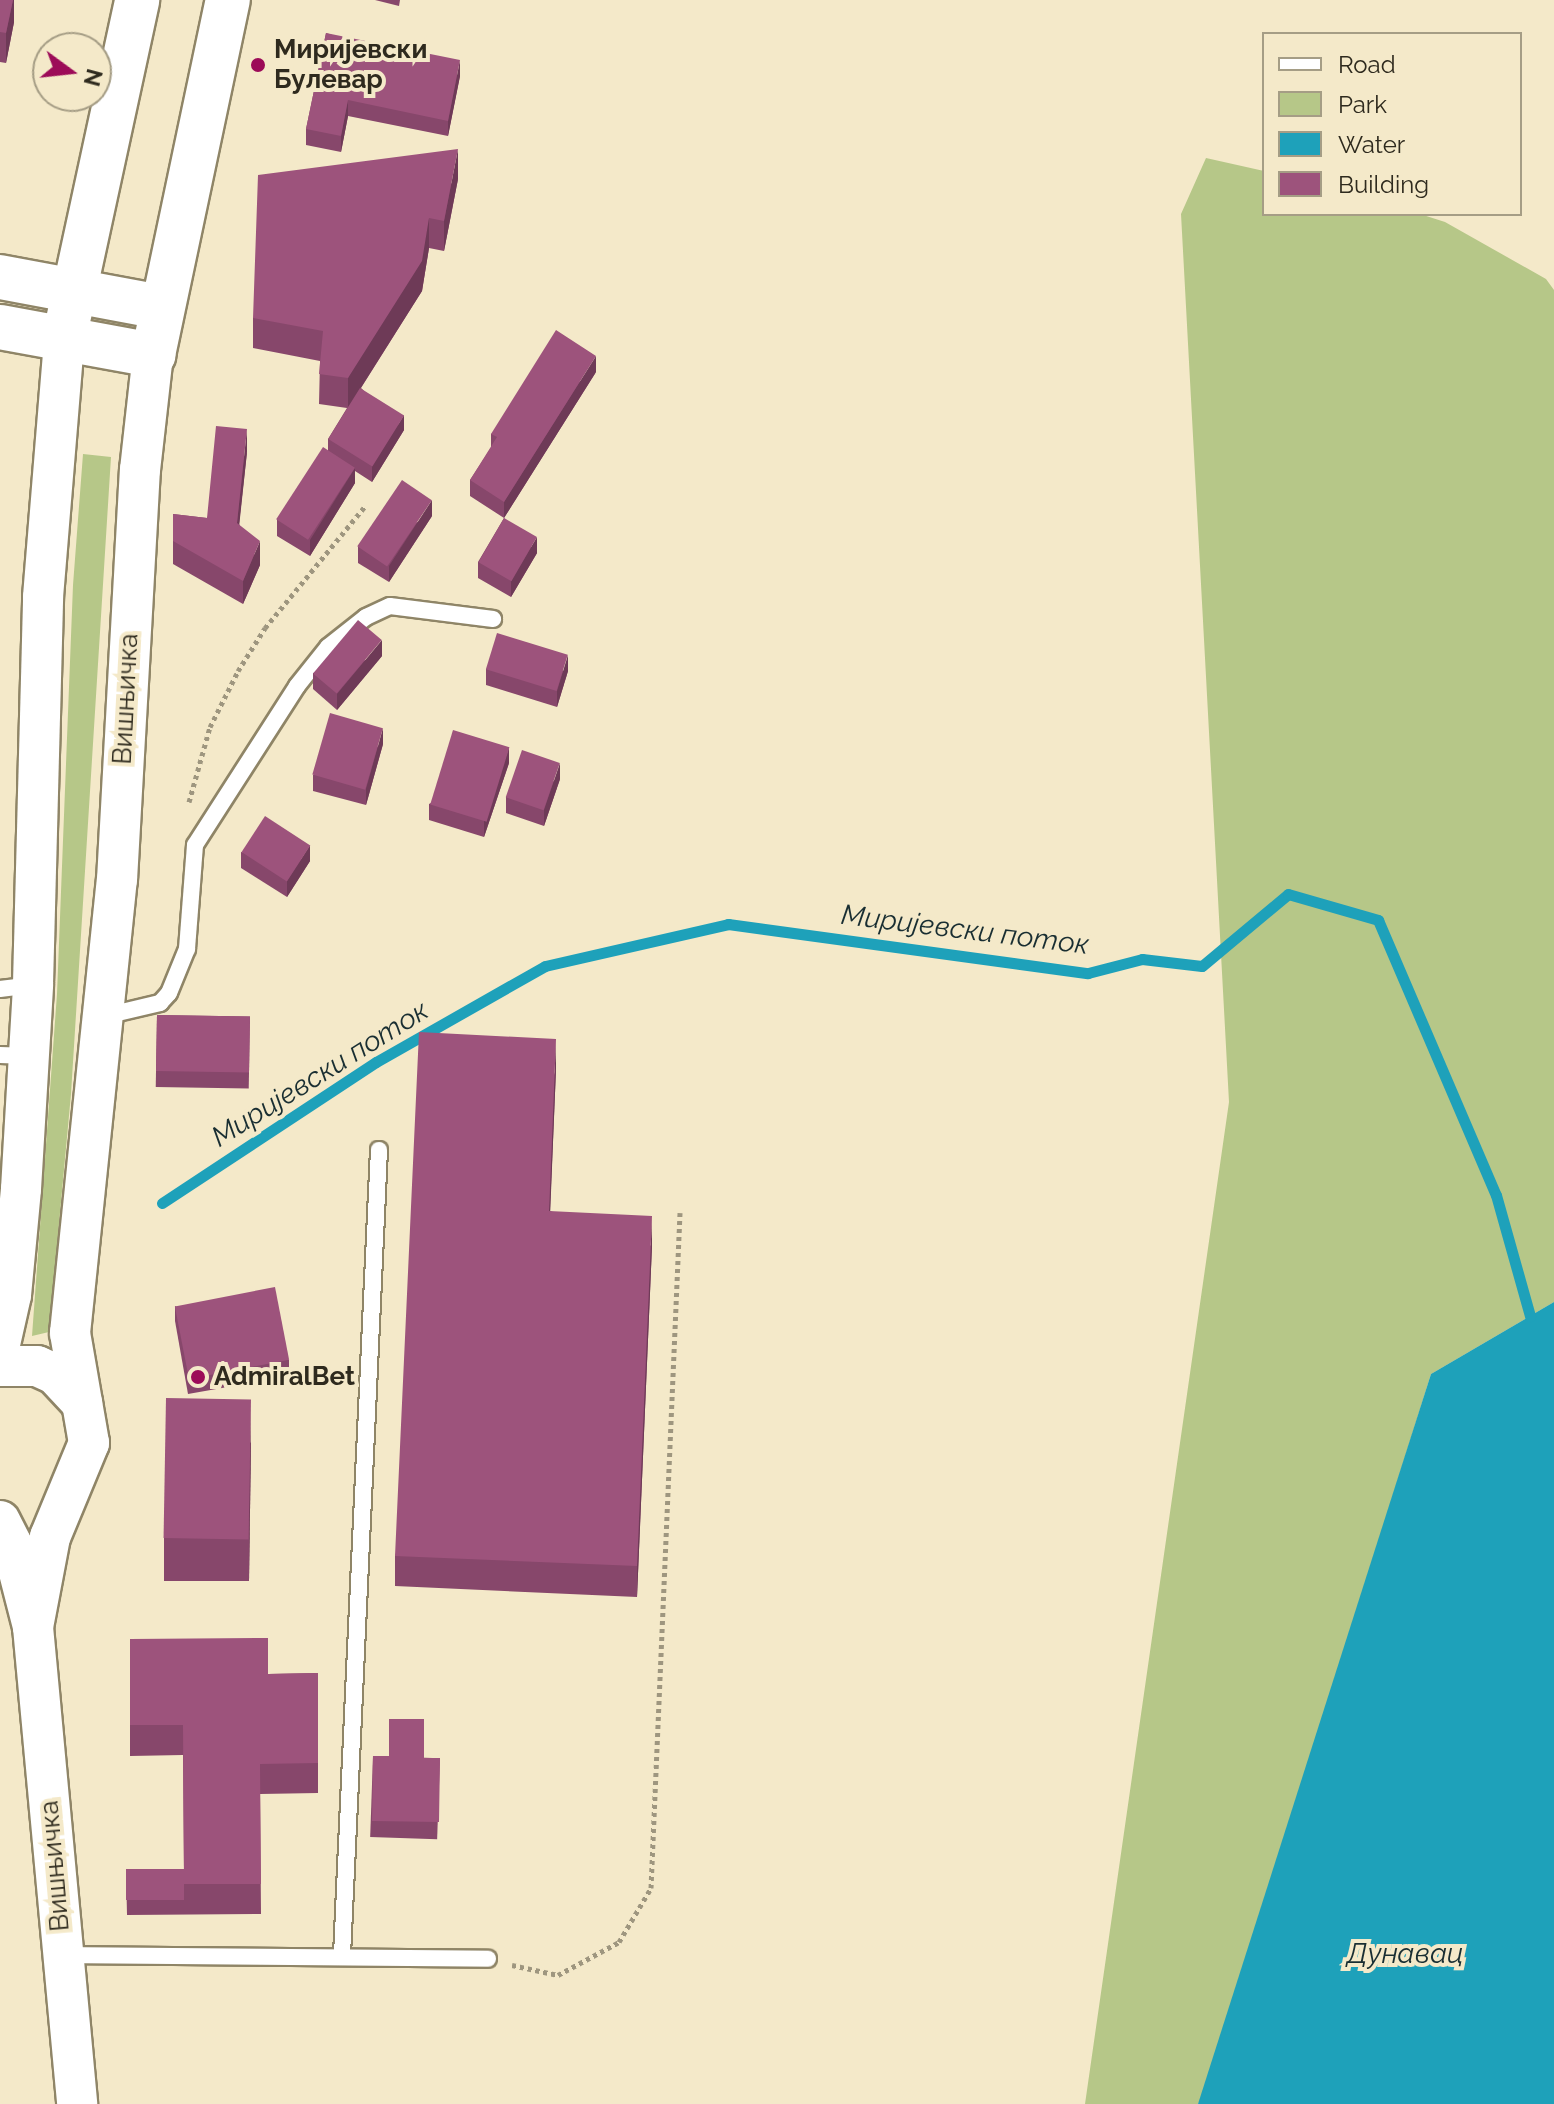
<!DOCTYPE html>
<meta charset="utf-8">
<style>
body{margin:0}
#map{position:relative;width:1554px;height:2104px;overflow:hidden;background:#f4e9c9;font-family:Raleway,sans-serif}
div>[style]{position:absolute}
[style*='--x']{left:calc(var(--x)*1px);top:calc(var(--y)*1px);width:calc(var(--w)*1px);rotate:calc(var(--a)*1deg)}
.green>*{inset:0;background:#b6c788}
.water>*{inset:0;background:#1ea1ba}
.stream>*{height:11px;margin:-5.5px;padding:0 5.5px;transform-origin:5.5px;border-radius:5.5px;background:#1ea1ba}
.path>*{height:5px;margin-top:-2.5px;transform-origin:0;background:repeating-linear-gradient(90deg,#9e967f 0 4px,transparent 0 8px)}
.roads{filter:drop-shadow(2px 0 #8f8567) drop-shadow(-2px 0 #8f8567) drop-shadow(0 2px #8f8567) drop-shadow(0 -2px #8f8567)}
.service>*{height:16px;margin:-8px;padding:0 8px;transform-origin:8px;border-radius:8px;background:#fff}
.tertiary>*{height:40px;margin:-20px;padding:0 20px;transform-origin:20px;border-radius:20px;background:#fff}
.secondary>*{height:44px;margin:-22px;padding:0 22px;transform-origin:22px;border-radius:22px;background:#fff}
.wall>*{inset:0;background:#87476b;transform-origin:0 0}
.shaded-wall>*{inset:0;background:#6e3a57}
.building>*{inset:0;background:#9d537c;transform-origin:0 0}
.dots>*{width:22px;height:22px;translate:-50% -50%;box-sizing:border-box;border:4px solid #f4e9c9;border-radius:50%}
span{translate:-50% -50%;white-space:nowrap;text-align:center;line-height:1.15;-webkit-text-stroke:8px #f4e9c9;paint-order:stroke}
.poi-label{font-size:26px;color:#2e2a1e;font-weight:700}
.left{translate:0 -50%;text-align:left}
.street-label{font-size:26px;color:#2e2a1e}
.water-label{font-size:28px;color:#192e32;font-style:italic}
.legend{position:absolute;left:1262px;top:32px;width:260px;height:184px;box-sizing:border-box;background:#f4e9c9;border:2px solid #a59d85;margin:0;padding:10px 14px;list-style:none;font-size:24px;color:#2e2a1e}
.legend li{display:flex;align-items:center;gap:16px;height:40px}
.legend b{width:40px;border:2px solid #a59d85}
.north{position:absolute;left:32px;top:32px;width:80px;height:80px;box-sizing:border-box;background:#f4e9c9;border:2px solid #a59d85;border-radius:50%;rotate:105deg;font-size:22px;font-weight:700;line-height:32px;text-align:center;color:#2e2a1e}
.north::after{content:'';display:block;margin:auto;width:28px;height:36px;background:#9c0b58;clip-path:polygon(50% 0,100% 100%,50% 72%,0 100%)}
</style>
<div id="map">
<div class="green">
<i style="clip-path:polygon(1206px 158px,1264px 171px,1264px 214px,1420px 214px,1445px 222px,1546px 279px,1554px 290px,1554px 1302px,1431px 1374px,1206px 2091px,1198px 2104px,1085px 2104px,1229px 1102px,1181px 214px)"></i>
<i style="clip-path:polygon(83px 454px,111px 457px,71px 1094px,49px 1332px,32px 1336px,57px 994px,73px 585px)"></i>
</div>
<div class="water">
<i style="clip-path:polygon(1554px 1302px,1554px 2104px,1198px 2104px,1431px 1374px)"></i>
</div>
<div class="stream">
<i style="--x:162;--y:1203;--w:256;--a:-33.4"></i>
<i style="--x:376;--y:1062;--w:194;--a:-29.6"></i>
<i style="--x:545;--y:966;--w:188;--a:-12.9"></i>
<i style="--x:728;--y:924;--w:363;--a:7.8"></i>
<i style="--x:1088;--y:973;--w:56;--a:-14.5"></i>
<i style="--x:1142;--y:959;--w:60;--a:6.7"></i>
<i style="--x:1202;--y:966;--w:112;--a:-39.9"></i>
<i style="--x:1288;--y:894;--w:94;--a:16.1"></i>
<i style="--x:1378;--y:920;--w:299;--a:66.8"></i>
<i style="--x:1496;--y:1195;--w:126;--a:74.3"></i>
</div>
<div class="path">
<i style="--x:189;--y:802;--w:78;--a:-74.4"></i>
<i style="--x:210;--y:727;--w:63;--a:-63.4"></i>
<i style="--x:238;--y:671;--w:51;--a:-57.9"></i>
<i style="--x:265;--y:628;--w:159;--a:-50.6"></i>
<i style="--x:512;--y:1965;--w:47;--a:12.3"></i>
<i style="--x:558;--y:1975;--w:69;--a:-28.4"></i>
<i style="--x:619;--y:1942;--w:63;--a:-59.3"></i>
<i style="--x:651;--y:1888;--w:676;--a:-87.54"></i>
</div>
<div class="roads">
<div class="service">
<i style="--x:0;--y:989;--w:32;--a:-7"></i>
<i style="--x:105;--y:1016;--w:57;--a:-13.3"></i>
<i style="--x:160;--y:1003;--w:13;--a:-48"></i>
<i style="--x:169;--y:993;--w:48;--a:-67.8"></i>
<i style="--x:187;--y:949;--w:104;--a:-85.6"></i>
<i style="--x:195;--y:845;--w:189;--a:-57.3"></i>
<i style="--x:297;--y:686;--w:50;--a:-51.5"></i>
<i style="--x:328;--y:647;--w:48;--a:-38.3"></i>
<i style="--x:366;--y:617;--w:26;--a:-25"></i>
<i style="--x:390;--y:606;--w:104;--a:7.2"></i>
<i style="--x:0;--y:1055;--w:29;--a:2"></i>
<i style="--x:64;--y:1955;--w:424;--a:0.5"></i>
<i style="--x:342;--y:1955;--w:806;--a:-87.37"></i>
</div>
<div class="tertiary">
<i style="--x:0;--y:1344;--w:50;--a:-77.3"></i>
<i style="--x:11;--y:1295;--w:106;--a:-84.6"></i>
<i style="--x:21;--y:1189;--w:205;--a:-86.6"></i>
<i style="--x:33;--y:984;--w:387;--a:-88.5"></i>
<i style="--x:43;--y:597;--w:259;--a:-85.3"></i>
<i style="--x:0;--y:1366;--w:37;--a:0"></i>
<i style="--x:37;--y:1366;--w:20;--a:24"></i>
<i style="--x:55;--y:1374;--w:40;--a:47"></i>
<i style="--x:0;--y:1521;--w:27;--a:63"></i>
<i style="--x:12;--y:1545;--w:85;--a:75.6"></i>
<i style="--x:33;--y:1627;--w:479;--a:84.7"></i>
<i style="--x:33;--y:1627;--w:92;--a:-79.3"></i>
<i style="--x:50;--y:1537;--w:102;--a:-67.5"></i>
<i style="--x:89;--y:1443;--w:112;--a:-99.8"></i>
<i style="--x:70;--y:1333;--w:455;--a:-84.1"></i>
<i style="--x:117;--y:880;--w:411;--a:-86.8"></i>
<i style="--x:140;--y:470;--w:116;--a:-83.6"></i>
</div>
<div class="secondary">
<i style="--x:0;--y:277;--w:164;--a:10.6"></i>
<i style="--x:0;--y:327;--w:156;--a:10.4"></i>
<i style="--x:153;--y:355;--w:363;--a:-78.1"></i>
<i style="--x:64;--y:339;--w:347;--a:-77.8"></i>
</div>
</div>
<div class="wall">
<i style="clip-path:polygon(0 0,14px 0,14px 22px,6px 63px,0 62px)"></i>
<i style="clip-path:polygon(375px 0,400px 0,399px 6px)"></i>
<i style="clip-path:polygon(326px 33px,460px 76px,448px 136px,348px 116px,341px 152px,306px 145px,306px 129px)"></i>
<i style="clip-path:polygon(458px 179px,444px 251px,429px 248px,422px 291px,361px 388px,404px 430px,372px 482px,355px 471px,355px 483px,310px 556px,277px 536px,277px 520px,328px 451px,328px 439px,347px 408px,319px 404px,320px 361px,253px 348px,253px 318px)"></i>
<i style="clip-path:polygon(596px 372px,504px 518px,537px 553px,511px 597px,478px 578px,478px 562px,504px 518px,470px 496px,470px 480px,491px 448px,491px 434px)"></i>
<i style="clip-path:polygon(247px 452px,239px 524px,260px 565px,243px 604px,173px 564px,173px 514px,207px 518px)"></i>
<i style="clip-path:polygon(432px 516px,389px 582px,358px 563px,358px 547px)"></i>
<i style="clip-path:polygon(382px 656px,337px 710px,313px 689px,313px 673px)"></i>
<i style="clip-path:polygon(486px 669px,568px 671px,557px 707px,486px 685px)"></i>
<i style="clip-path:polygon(383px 744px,366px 805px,313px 791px,313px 775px)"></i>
<i style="clip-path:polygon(509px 763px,484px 837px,429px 820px,429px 804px)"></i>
<i style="clip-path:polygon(560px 779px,544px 826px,506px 813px,506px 797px)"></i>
<i style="clip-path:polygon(241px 852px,310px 861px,287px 897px,241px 868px)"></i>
<i style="left:157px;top:1015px;width:93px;height:72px;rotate:1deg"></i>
<i style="clip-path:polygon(556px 1069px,550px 1211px,652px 1246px,637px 1597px,395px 1586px,395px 1556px)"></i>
<i style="clip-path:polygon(175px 1306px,289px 1360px,289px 1376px,188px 1394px,175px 1321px)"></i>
<i style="clip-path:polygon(251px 1442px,249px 1581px,164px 1581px,164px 1538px)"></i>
<i style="clip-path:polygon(130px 1639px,268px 1674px,318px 1673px,318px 1793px,260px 1794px,261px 1914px,127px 1915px,126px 1869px,184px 1869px,183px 1755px,130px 1756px)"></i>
<i style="left:373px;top:1756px;width:67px;height:81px;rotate:2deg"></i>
</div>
<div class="shaded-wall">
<i style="clip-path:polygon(13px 0,14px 0,14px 22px,6px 63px,6px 33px)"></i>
<i style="clip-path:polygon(460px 60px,460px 76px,448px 136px,448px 121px)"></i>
<i style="clip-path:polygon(348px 100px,348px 116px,341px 152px,341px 136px)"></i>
<i style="clip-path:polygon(458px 149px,458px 179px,444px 251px,444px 221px)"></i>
<i style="clip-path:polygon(429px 218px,429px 248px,422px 291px,348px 408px,348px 378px)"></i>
<i style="clip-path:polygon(596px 356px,596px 372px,504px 518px,504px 502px)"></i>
<i style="clip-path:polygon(404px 415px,404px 430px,372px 482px,372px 466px)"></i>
<i style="clip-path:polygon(247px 429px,247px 452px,237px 546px,237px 523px)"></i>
<i style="clip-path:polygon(355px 468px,355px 483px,310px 556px,310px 540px)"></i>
<i style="clip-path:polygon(432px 500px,432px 516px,389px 582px,389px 566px)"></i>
<i style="clip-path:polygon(537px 537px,537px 553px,511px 597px,511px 581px)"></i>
<i style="clip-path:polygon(260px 541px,260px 565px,243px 604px,243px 581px)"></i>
<i style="clip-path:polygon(382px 640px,382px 656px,337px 710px,337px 694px)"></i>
<i style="clip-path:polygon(568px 655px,568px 671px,557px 707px,557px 691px)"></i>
<i style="clip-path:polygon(383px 728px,383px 744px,366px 805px,366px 789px)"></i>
<i style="clip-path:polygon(509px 747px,509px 763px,484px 837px,484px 821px)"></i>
<i style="clip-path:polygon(560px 763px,560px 779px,544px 826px,544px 810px)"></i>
<i style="clip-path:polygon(310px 845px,310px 861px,287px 897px,287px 881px)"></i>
<i style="clip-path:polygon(556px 1039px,556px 1069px,549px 1241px,549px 1211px)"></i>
<i style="clip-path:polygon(652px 1216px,652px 1246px,637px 1597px,637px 1566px)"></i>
<i style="clip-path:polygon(251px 1399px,251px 1442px,249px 1581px,249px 1539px)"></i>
</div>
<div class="building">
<i style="clip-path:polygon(0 0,13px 0,6px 33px,0 32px)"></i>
<i style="clip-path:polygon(326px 33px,460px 60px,448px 121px,348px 100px,341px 136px,306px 129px)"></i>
<i style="clip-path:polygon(458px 149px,444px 221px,429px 218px,422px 261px,348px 378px,319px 374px,323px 331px,253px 318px,258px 175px)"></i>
<i style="clip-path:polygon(556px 330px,596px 356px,504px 502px,470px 480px,497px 437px,491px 434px)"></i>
<i style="left:360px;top:388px;width:52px;height:60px;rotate:32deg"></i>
<i style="clip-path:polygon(216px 426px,247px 429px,237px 523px,260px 541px,243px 581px,173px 541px,173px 514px,207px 518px)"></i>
<i style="left:323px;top:447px;width:38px;height:86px;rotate:33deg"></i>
<i style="left:402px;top:480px;width:36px;height:80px;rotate:34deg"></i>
<i style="left:504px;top:518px;width:38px;height:51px;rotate:30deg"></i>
<i style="left:358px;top:620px;width:31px;height:70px;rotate:40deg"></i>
<i style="left:497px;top:633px;width:74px;height:38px;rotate:17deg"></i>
<i style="left:330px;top:713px;width:55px;height:64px;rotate:16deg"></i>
<i style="left:453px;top:730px;width:59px;height:78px;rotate:17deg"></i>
<i style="left:522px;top:750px;width:40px;height:50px;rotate:19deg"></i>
<i style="left:265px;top:816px;width:54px;height:43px;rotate:33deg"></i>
<i style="left:157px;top:1015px;width:93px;height:56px;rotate:1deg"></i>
<i style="clip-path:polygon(419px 1032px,556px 1039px,549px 1211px,652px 1216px,637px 1566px,395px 1556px)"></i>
<i style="left:275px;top:1287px;width:74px;height:102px;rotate:79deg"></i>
<i style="left:166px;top:1398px;width:85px;height:140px;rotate:1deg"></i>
<i style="clip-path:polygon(268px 1638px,268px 1674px,318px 1673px,318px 1763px,260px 1764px,261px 1884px,184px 1884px,183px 1725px,130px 1725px,130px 1639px)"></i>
<i style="clip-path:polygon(389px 1719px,424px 1719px,424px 1758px,440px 1758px,439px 1822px,372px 1821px,373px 1756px,389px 1756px)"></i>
<i style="left:126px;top:1869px;width:58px;height:31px"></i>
</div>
<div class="dots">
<i style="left:258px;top:65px;background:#9c0b58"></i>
<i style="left:198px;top:1377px;background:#9c0b58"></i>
</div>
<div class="poi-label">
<span class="left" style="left:274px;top:65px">Миријевски<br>Булевар</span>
<span class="left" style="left:214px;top:1377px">AdmiralBet</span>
</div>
<div class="street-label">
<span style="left:126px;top:699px;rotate:-87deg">Вишњичка</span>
<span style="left:55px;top:1866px;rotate:-95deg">Вишњичка</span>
</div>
<div class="water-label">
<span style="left:965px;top:930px;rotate:7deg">Миријевски поток</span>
<span style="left:320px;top:1074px;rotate:-32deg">Миријевски поток</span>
<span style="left:1405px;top:1954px">Дунавац</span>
</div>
<ul class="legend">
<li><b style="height:10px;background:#fff"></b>Road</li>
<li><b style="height:22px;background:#b6c788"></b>Park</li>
<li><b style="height:22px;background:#1ea1ba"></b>Water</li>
<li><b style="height:22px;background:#9d537c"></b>Building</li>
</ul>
<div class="north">N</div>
</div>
